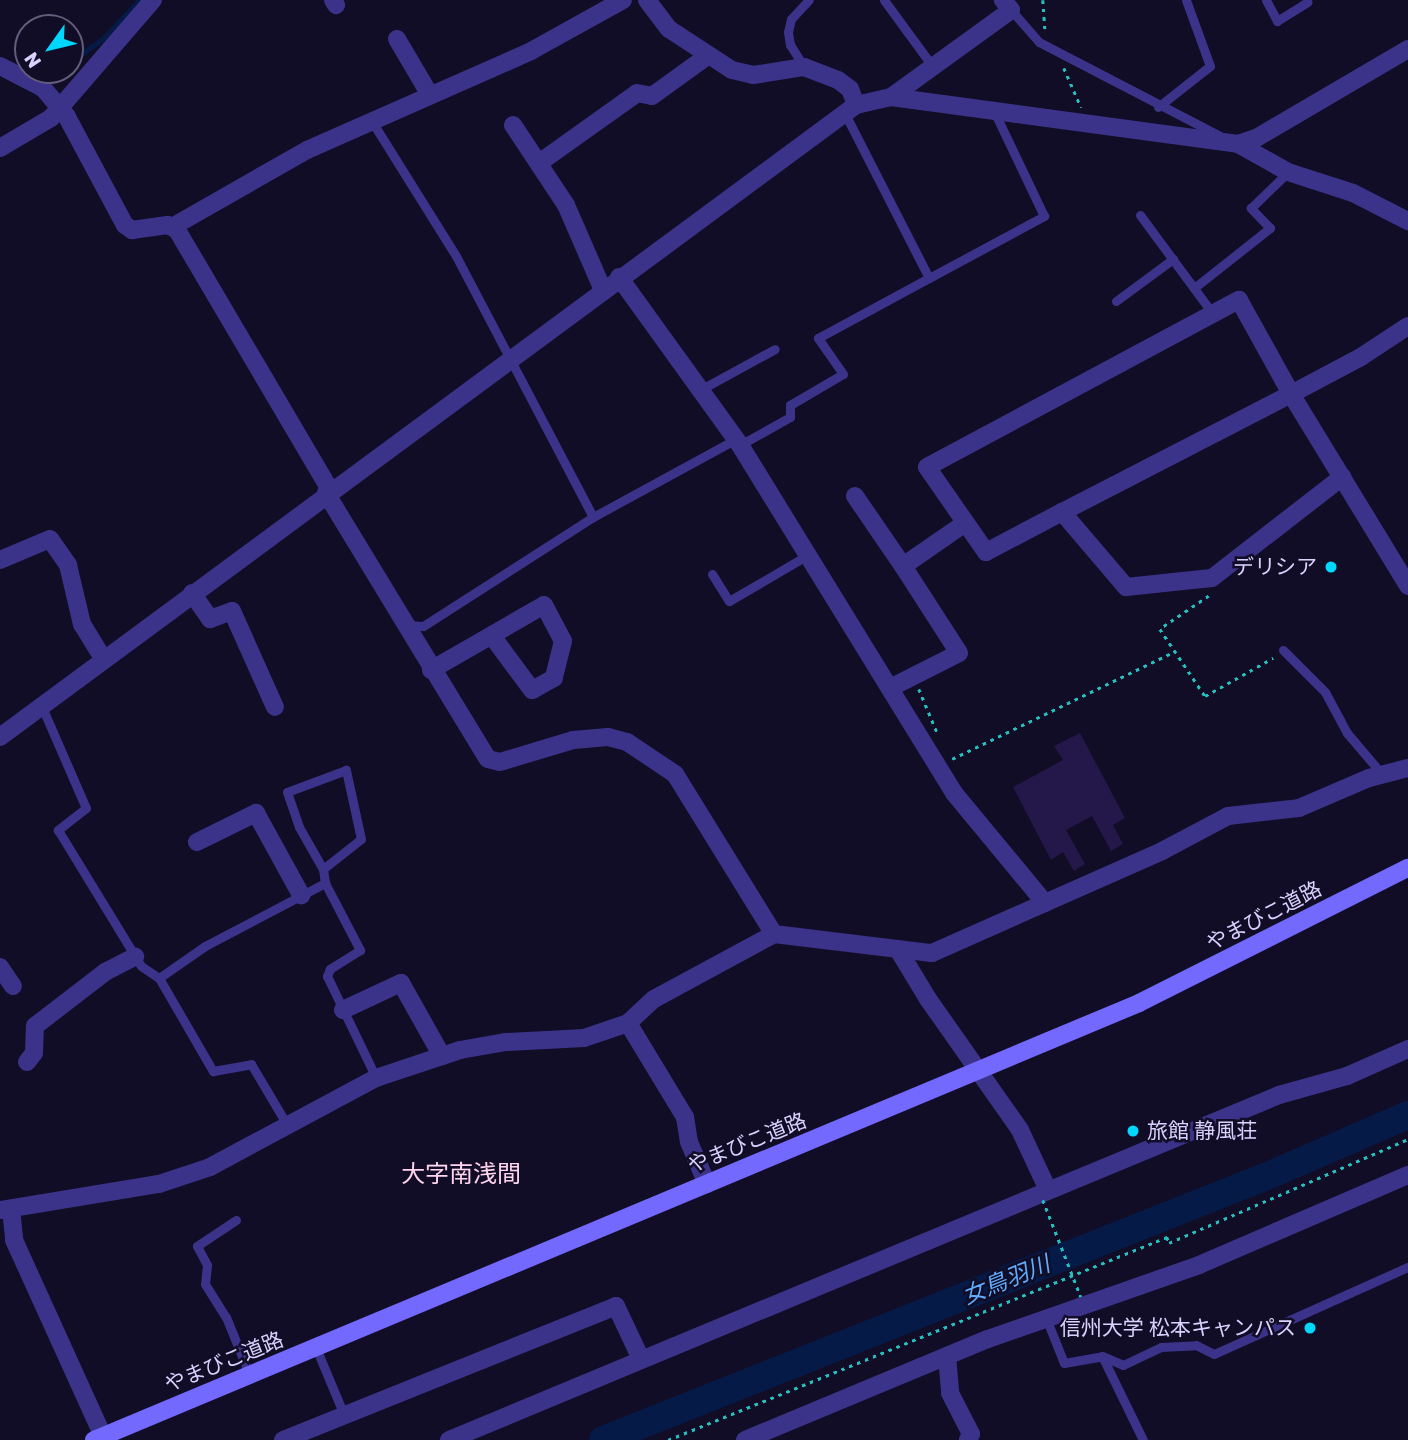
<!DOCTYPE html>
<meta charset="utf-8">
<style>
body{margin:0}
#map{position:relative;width:1408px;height:1440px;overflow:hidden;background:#120d26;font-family:Rubik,"Noto Sans JP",sans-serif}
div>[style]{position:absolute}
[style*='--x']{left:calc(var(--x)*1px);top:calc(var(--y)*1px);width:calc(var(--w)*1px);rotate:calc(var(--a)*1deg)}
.stream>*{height:4.5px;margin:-2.25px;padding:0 2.25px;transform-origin:2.25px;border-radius:2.25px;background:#051a47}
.river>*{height:28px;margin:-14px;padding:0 14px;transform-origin:14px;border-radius:14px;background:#051a47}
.building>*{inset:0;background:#241749}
.path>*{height:2.5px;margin-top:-1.25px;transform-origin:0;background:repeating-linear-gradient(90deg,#24c1c0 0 3.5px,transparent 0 8.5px)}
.lane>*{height:9px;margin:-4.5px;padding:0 4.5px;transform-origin:4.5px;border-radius:4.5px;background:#3b3389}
.street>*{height:18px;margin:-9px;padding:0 9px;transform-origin:9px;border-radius:9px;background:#3b3389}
.secondary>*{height:18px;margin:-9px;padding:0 9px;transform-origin:9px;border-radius:9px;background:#7469ff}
.path-bridge>*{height:2.5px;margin-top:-1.25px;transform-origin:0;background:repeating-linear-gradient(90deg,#24c1c0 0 3.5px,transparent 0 8.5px)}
.dots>*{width:19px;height:19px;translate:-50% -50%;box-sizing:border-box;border:4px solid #120d26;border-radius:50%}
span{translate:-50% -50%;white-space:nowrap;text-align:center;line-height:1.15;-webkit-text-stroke:5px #120d26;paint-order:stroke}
.poi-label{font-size:21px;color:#d9d2ff}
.right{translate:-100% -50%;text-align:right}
.left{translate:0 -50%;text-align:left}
.street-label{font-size:21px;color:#d9d2ff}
.water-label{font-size:23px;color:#60adff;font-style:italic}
.quarter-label{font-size:24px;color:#ffd4ed}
.north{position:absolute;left:14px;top:14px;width:70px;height:70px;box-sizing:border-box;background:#120d26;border:2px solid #625c7d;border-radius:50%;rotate:236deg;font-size:19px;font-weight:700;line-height:28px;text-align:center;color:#d9d2ff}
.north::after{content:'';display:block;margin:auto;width:24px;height:32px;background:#00d7fd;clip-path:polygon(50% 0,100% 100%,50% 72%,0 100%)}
</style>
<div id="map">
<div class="stream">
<i style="--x:70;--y:62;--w:39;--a:-35"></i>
<i style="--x:102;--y:40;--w:54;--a:-47.2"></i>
</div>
<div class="river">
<i style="--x:603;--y:1440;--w:720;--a:-21.68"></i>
<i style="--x:1272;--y:1174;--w:148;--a:-23.5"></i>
</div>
<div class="building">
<i style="clip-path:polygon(1080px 733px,1125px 818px,1113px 825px,1123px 844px,1111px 851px,1092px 816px,1066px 830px,1085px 864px,1074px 871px,1063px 852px,1051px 860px,1013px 787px,1063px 760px,1054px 746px)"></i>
</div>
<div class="path">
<i style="--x:1043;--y:0;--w:31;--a:86"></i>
<i style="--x:1064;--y:68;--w:43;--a:66.4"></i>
<i style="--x:1209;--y:596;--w:59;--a:146"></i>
<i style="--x:1160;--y:629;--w:81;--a:56.1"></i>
<i style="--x:1205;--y:696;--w:78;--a:-29.2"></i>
<i style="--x:919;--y:689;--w:47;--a:67.3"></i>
<i style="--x:952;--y:759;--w:248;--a:-25.8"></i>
<i style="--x:668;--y:1440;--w:539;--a:-22.14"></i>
<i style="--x:1167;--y:1237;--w:6;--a:72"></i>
<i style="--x:1169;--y:1243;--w:261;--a:-23.5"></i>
</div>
<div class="lane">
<i style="--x:884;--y:0;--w:83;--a:53.8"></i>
<i style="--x:1266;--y:0;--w:24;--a:62"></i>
<i style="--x:1277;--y:21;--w:36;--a:-32"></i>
<i style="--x:1011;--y:10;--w:43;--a:48.8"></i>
<i style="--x:1039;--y:42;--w:204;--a:27.4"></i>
<i style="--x:804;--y:67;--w:26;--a:-122"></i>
<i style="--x:790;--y:45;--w:13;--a:-99"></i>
<i style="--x:788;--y:32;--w:13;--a:-77"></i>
<i style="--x:791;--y:19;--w:26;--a:-47"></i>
<i style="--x:1158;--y:107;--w:66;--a:-38.3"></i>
<i style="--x:1210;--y:66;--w:70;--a:-110"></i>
<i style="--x:371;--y:120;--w:160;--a:58"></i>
<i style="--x:456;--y:256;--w:295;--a:62.3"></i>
<i style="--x:593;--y:517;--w:202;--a:147.3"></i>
<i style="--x:423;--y:626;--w:17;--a:-177"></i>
<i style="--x:1140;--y:215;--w:123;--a:53.6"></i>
<i style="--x:929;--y:278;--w:131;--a:-28.3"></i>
<i style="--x:1044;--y:216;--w:116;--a:-115.5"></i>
<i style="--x:1194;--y:288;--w:97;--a:-38.3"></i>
<i style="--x:1270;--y:228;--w:28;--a:-134"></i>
<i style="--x:1251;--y:208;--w:52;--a:-44.2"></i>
<i style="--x:1116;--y:301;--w:71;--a:-36.4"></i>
<i style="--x:700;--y:390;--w:85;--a:-28.7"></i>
<i style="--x:740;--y:445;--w:57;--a:-29.2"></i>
<i style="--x:790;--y:417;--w:12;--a:-90"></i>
<i style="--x:790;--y:405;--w:61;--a:-30.3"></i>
<i style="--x:843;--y:374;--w:44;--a:-124.8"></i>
<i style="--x:818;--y:338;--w:126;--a:-28.4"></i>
<i style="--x:929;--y:278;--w:186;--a:-117.1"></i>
<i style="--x:593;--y:517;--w:163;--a:-28.6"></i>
<i style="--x:712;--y:574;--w:32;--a:58"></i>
<i style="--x:729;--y:601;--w:91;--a:-30.2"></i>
<i style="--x:1283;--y:650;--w:59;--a:45"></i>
<i style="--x:1325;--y:692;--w:47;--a:61.8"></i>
<i style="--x:1347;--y:733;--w:52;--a:49.6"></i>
<i style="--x:42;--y:707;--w:110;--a:66.5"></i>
<i style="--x:86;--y:808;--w:36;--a:142"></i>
<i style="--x:58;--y:830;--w:159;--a:58.6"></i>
<i style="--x:141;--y:966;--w:22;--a:34"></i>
<i style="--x:159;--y:978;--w:108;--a:59.9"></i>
<i style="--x:213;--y:1071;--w:39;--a:-10"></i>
<i style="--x:251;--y:1064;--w:69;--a:59.3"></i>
<i style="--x:325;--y:883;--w:76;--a:62.4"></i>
<i style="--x:360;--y:950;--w:36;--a:148"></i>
<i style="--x:330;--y:969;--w:8;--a:113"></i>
<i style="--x:327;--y:976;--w:113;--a:64.3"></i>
<i style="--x:159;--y:978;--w:56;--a:-34.8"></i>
<i style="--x:205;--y:946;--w:136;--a:-27.7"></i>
<i style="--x:325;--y:883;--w:14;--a:-98"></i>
<i style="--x:323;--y:869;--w:48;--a:-38.3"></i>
<i style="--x:361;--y:839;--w:71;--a:-102.3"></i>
<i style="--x:346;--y:770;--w:63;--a:159.6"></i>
<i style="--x:287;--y:792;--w:37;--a:71"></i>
<i style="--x:299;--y:827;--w:48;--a:60.3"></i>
<i style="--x:236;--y:1220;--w:47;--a:146.3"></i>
<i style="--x:197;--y:1246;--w:21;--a:62"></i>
<i style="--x:207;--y:1265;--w:19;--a:96"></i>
<i style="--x:205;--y:1284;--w:39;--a:58"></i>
<i style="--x:226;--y:1317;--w:64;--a:67.9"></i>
<i style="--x:1046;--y:1318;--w:48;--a:68.2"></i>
<i style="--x:1064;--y:1363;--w:39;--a:-10"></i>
<i style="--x:1102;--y:1356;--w:23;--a:23"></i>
<i style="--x:1123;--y:1365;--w:42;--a:-25.3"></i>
<i style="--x:1161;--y:1347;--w:35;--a:-3"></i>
<i style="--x:1196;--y:1345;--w:20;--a:27"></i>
<i style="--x:1214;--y:1354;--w:213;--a:-24.2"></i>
<i style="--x:316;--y:1348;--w:73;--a:67.3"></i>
<i style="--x:1102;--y:1356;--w:93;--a:64"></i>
</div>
<div class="street">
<i style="--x:333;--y:0;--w:6;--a:59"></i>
<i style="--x:647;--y:0;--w:36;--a:53"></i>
<i style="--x:669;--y:29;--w:75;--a:33.1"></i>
<i style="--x:732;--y:70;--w:22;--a:13"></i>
<i style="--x:753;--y:75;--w:52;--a:-8.9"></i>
<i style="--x:804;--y:67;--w:36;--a:21"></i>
<i style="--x:838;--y:80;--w:15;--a:37"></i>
<i style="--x:850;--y:89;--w:17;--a:69"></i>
<i style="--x:397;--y:39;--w:65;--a:59.5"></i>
<i style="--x:0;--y:66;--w:48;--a:27.1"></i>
<i style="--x:43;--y:88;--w:38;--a:50"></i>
<i style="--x:67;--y:117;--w:123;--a:61.8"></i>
<i style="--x:125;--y:225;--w:9;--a:36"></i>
<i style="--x:132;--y:230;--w:36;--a:-8"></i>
<i style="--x:168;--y:225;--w:10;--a:29"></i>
<i style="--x:177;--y:230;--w:302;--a:59.5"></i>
<i style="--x:891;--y:97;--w:148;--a:-35.9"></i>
<i style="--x:1011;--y:10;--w:13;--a:-129"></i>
<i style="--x:513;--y:125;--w:96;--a:56.5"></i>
<i style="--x:566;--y:205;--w:93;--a:66.5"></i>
<i style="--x:1238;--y:144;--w:57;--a:29.2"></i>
<i style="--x:1288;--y:172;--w:68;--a:17.9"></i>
<i style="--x:1353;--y:193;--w:62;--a:27"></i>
<i style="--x:0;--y:148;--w:59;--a:-30.5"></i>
<i style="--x:51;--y:118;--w:156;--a:-49.2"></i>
<i style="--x:539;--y:163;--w:120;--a:-35.5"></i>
<i style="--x:637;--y:93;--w:15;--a:11"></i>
<i style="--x:652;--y:96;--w:67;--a:-35.8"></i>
<i style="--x:172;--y:227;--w:155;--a:-29.7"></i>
<i style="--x:307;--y:150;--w:245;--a:-23.8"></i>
<i style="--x:531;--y:51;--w:105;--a:-29"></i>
<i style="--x:619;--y:277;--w:207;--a:54.2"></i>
<i style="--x:740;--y:445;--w:409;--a:58.4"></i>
<i style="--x:954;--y:793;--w:143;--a:50.4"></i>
<i style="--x:1408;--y:326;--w:56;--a:146.6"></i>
<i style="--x:1361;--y:357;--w:79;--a:152.1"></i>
<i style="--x:1291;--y:394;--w:258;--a:152.7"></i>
<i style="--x:1062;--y:512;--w:86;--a:152.2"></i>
<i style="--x:986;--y:552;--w:103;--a:-124.8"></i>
<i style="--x:927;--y:467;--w:354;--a:-28.2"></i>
<i style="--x:1239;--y:300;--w:107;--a:61"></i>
<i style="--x:1291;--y:394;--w:225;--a:58.6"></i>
<i style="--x:326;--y:493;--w:311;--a:58.7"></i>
<i style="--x:488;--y:759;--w:12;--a:14"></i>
<i style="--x:500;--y:762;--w:76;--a:-16.8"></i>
<i style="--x:573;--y:740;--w:35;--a:-5"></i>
<i style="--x:608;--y:737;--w:20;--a:15"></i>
<i style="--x:627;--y:742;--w:58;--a:33.7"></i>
<i style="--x:675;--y:774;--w:188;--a:58.3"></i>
<i style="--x:855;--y:496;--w:85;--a:55.6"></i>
<i style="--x:903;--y:566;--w:75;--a:-34.7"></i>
<i style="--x:1062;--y:512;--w:99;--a:49.5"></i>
<i style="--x:1126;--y:587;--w:86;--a:-6"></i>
<i style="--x:1212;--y:578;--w:165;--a:-37.8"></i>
<i style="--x:0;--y:560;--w:54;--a:-22.8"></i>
<i style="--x:50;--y:539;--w:32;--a:55"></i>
<i style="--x:68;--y:565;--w:61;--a:76.7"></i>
<i style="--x:82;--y:624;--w:42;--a:58.6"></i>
<i style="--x:192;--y:593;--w:32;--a:55"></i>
<i style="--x:210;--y:619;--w:23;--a:-20"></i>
<i style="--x:232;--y:611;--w:105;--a:65.9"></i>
<i style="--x:431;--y:670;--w:130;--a:-29.9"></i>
<i style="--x:544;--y:605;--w:41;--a:62.2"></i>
<i style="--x:563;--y:641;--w:38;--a:104"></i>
<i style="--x:554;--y:678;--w:25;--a:151"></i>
<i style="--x:532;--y:690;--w:67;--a:-126.5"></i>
<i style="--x:890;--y:688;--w:77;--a:-26.9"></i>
<i style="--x:959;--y:653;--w:103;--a:-122.8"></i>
<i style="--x:0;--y:737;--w:1064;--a:-36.44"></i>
<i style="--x:856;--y:105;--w:36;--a:-13"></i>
<i style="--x:891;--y:97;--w:350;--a:7.7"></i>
<i style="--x:1238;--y:144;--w:21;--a:-19"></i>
<i style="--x:1258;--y:137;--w:174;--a:-30.4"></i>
<i style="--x:197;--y:842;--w:66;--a:-26.2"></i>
<i style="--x:256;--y:813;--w:94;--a:61.2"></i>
<i style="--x:899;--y:951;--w:56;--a:58.9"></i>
<i style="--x:928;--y:999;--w:160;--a:54.9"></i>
<i style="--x:1020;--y:1130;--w:66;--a:65"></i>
<i style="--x:0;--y:967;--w:23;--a:56"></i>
<i style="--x:343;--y:1010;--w:64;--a:-25"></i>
<i style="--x:401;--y:983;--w:84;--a:60.7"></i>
<i style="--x:628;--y:1023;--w:110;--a:58.8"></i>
<i style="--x:685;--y:1117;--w:25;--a:81"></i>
<i style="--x:689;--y:1142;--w:46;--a:66.8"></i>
<i style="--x:27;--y:1062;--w:11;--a:-52"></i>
<i style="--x:34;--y:1053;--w:27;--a:-88"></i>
<i style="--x:35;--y:1026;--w:88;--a:-37.6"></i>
<i style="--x:105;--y:972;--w:34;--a:-27"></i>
<i style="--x:11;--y:1209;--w:31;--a:84"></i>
<i style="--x:14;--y:1240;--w:215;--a:65.6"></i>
<i style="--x:0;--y:1210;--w:161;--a:-9.3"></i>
<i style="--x:159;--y:1184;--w:54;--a:-18.4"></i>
<i style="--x:210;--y:1167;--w:188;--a:-28.2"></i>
<i style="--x:376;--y:1078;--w:89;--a:-18.4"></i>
<i style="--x:460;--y:1050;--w:47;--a:-9.9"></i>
<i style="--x:506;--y:1042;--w:78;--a:-2.9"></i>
<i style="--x:584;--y:1038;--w:46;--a:-18.8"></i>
<i style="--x:628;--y:1023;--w:35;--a:-43"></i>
<i style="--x:654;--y:999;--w:136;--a:-28.4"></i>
<i style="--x:774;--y:934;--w:159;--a:6.9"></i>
<i style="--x:932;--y:953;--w:252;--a:-23.9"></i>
<i style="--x:1162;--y:851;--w:75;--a:-27.9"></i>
<i style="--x:1228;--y:816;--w:71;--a:-6.4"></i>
<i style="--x:1299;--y:808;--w:76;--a:-23.2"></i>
<i style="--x:1369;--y:778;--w:40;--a:-14.4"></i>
<i style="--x:947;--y:1356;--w:37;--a:85"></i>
<i style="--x:950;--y:1393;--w:46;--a:62.9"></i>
<i style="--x:971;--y:1434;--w:7;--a:117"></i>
<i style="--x:283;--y:1440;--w:359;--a:-21.9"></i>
<i style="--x:616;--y:1306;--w:56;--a:64.8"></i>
<i style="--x:449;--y:1440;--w:899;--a:-22.57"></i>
<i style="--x:1279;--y:1095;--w:71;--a:-15.6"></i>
<i style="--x:1347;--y:1076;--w:67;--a:-23.9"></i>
<i style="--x:745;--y:1440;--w:263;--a:-22.6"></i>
<i style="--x:988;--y:1339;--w:224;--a:-19.3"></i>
<i style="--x:1199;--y:1265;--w:228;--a:-23.3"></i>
</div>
<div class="secondary">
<i style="--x:94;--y:1440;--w:1133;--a:-22.69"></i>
<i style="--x:1139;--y:1003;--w:301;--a:-26.7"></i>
</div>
<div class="path-bridge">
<i style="--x:1043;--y:1200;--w:104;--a:68.6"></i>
</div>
<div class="dots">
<i style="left:1331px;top:567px;background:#00d7fd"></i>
<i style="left:1133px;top:1131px;background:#00d7fd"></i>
<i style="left:1310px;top:1328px;background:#00d7fd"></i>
</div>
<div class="poi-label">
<span class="right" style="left:1317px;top:567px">デリシア</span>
<span class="left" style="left:1147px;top:1131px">旅館 静風荘</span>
<span class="right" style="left:1296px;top:1328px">信州大学 松本キャンパス</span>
</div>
<div class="street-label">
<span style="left:1264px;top:916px;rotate:-27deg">やまびこ道路</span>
<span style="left:747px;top:1143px;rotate:-22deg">やまびこ道路</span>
<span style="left:224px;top:1362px;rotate:-22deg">やまびこ道路</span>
</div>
<div class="water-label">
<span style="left:1006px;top:1280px;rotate:-22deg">女鳥羽川</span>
</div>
<div class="quarter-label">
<span style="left:461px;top:1175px">大字南浅間</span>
</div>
<div class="north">N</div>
</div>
